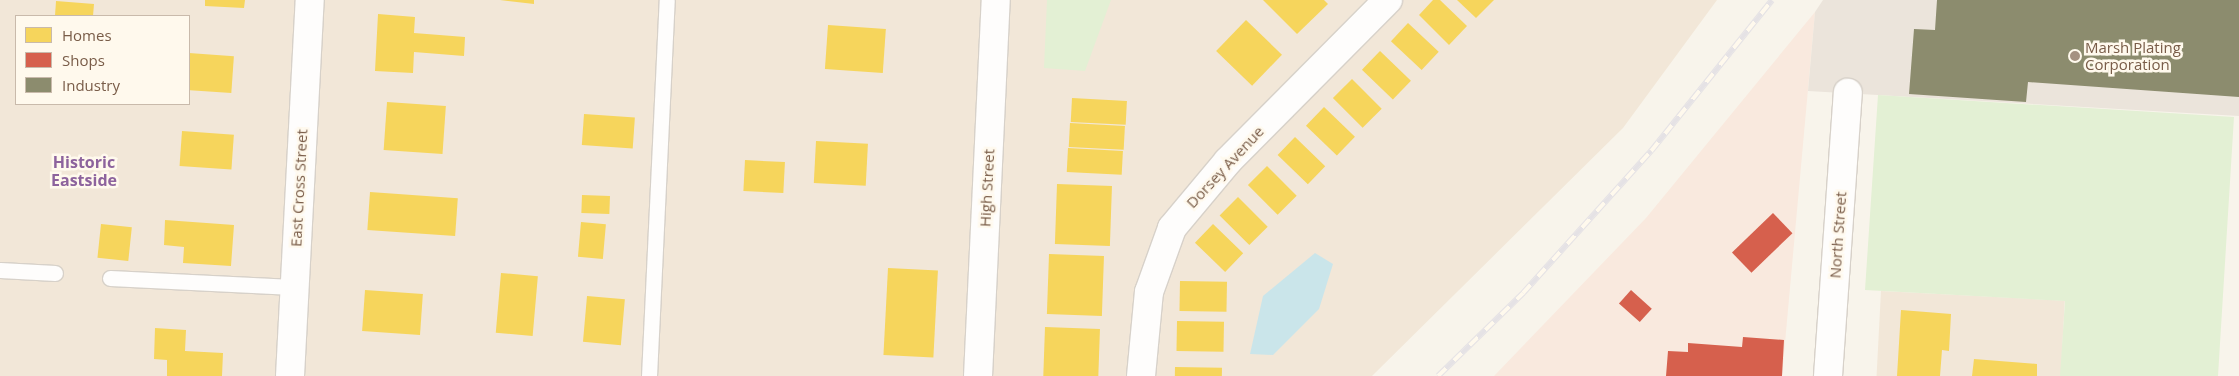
<!DOCTYPE html>
<style>
body{margin:0}
#map{position:relative;width:2239px;height:376px;overflow:hidden;background:#f8f4eb;font-family:"Open Sans",sans-serif}
div>[style]{position:absolute}
[style*='--x']{left:calc(var(--x)*1px);top:calc(var(--y)*1px);width:calc(var(--w)*1px);rotate:calc(var(--a)*1deg)}
.residential>*{inset:0;background:#f2e7d8;transform-origin:0 0}
.commercial>*{inset:0;background:#f9e9de}
.industrial>*{inset:0;background:#ebe4db}
.green>*{inset:0;background:#e3f0d4}
.water>*{inset:0;background:#cae5ea}
.homes>*{inset:0;background:#f6d55c;transform-origin:0 0}
.shops>*{inset:0;background:#d6604d;transform-origin:0 0}
.industry>*{inset:0;background:#8c8c6e}
.roads{filter:drop-shadow(1px 0 #d7d1c9) drop-shadow(-1px 0 #d7d1c9) drop-shadow(0 1px #d7d1c9) drop-shadow(0 -1px #d7d1c9)}
.service>*{height:15px;margin:-7.5px;padding:0 7.5px;transform-origin:7.5px;border-radius:7.5px;background:#fefdfc}
.minor>*{height:28px;margin:-14px;padding:0 14px;transform-origin:14px;border-radius:14px;background:#fefdfc}
.tertiary>*{height:28px;margin:-14px;padding:0 14px;transform-origin:14px;border-radius:14px;background:#fefdfc}
.rail>*{height:5.5px;margin-top:-2.75px;transform-origin:0;background:repeating-linear-gradient(90deg,#fff9ed 0 11px,#e5e2e5 0 22px);box-sizing:border-box;border-block:1px solid #e5e2e5}
.dots>*{width:14px;height:14px;translate:-50% -50%;box-sizing:border-box;border:2px solid #fff9ed;border-radius:50%}
span{translate:-50% -50%;white-space:nowrap;text-align:center;line-height:1.15;-webkit-text-stroke:5px #fff9ed;paint-order:stroke}
.poi-label{font-size:15px;color:#795c48}
.left{translate:0 -50%;text-align:left}
.street-label{font-size:15px;color:#795c48}
.neighbourhood-label{font-size:16px;color:#8d639d;font-weight:700}
.legend{position:absolute;left:15px;top:15px;width:175px;height:90px;box-sizing:border-box;background:#fff9ed;border:1px solid #c9baab;margin:0;padding:6px 9px;list-style:none;font-size:15px;color:#795c48}
.legend li{display:flex;align-items:center;gap:10px;height:25px}
.legend b{width:25px;border:1px solid #c9baab}
</style>
<div id="map">
<div class="residential">
<i style="clip-path:polygon(evenodd,0 0,1717px 0,1623px 128px,1372px 376px,0 376px,0 0,16px 16px,189px 16px,189px 104px,16px 104px,16px 16px)"></i>
<i style="left:1881px;top:291px;width:184px;height:85px;rotate:3deg"></i>
</div>
<div class="commercial">
<i style="clip-path:polygon(1815px 12px,1782px 376px,1494px 376px,1646px 218px)"></i>
</div>
<div class="industrial">
<i style="clip-path:polygon(1823px 0,2239px 0,2239px 116px,1808px 91px,1815px 12px)"></i>
</div>
<div class="green">
<i style="clip-path:polygon(1047px 0,1111px 0,1085px 71px,1044px 68px)"></i>
<i style="clip-path:polygon(1878px 95px,2234px 117px,2218px 376px,2060px 376px,2065px 301px,1865px 290px)"></i>
</div>
<div class="water">
<i style="clip-path:polygon(1315px 253px,1333px 264px,1319px 309px,1273px 355px,1250px 354px,1263px 296px)"></i>
</div>
<div class="homes">
<i style="clip-path:polygon(205px 0,245px 0,244px 8px,205px 6px)"></i>
<i style="clip-path:polygon(500px 0,534px 0,534px 4px)"></i>
<i style="clip-path:polygon(1263px 0,1324px 0,1328px 4px,1297px 34px)"></i>
<i style="clip-path:polygon(1433px 0,1440px 0,1467px 26px,1449px 45px,1419px 15px)"></i>
<i style="clip-path:polygon(1457px 0,1494px 0,1476px 18px)"></i>
<i style="clip-path:polygon(56px 1px,94px 4px,93px 16px,55px 16px)"></i>
<i style="clip-path:polygon(378px 14px,415px 17px,414px 33px,465px 37px,464px 56px,414px 52px,413px 73px,375px 71px)"></i>
<i style="left:1246px;top:20px;width:50px;height:43px;rotate:44deg"></i>
<i style="left:1408px;top:23px;width:42px;height:25px;rotate:43deg"></i>
<i style="left:828px;top:25px;width:58px;height:44px;rotate:4deg"></i>
<i style="left:1380px;top:51px;width:43px;height:26px;rotate:44deg"></i>
<i style="left:189px;top:53px;width:45px;height:37px;rotate:4deg"></i>
<i style="left:1352px;top:79px;width:42px;height:27px;rotate:45deg"></i>
<i style="left:1072px;top:98px;width:55px;height:24px;rotate:3deg"></i>
<i style="left:387px;top:102px;width:59px;height:48px;rotate:4deg"></i>
<i style="left:1324px;top:107px;width:43px;height:26px;rotate:44deg"></i>
<i style="left:584px;top:114px;width:51px;height:31px;rotate:4deg"></i>
<i style="left:1070px;top:123px;width:55px;height:24px;rotate:3deg"></i>
<i style="left:182px;top:131px;width:52px;height:35px;rotate:4deg"></i>
<i style="left:1295px;top:137px;width:42px;height:25px;rotate:44deg"></i>
<i style="left:816px;top:141px;width:52px;height:42px;rotate:3deg"></i>
<i style="left:1068px;top:148px;width:55px;height:24px;rotate:3deg"></i>
<i style="left:745px;top:160px;width:40px;height:31px;rotate:3deg"></i>
<i style="left:1267px;top:166px;width:42px;height:27px;rotate:45deg"></i>
<i style="left:1057px;top:184px;width:55px;height:60px;rotate:2deg"></i>
<i style="left:370px;top:192px;width:88px;height:38px;rotate:4deg"></i>
<i style="left:582px;top:195px;width:28px;height:18px;rotate:2deg"></i>
<i style="left:1238px;top:197px;width:42px;height:26px;rotate:45deg"></i>
<i style="clip-path:polygon(165px 220px,234px 225px,231px 266px,183px 263px,184px 247px,164px 245px)"></i>
<i style="left:581px;top:222px;width:25px;height:35px;rotate:5deg"></i>
<i style="left:101px;top:224px;width:31px;height:34px;rotate:6deg"></i>
<i style="left:1213px;top:224px;width:42px;height:26px;rotate:44deg"></i>
<i style="left:1049px;top:254px;width:55px;height:60px;rotate:2deg"></i>
<i style="left:888px;top:268px;width:50px;height:87px;rotate:3deg"></i>
<i style="left:501px;top:273px;width:37px;height:60px;rotate:5deg"></i>
<i style="left:1180px;top:281px;width:47px;height:30px;rotate:1deg"></i>
<i style="left:365px;top:290px;width:58px;height:41px;rotate:4deg"></i>
<i style="left:587px;top:296px;width:38px;height:46px;rotate:5deg"></i>
<i style="clip-path:polygon(1901px 310px,1951px 314px,1949px 351px,1942px 350px,1940px 376px,1897px 376px)"></i>
<i style="left:1177px;top:321px;width:47px;height:30px;rotate:1deg"></i>
<i style="left:1045px;top:327px;width:55px;height:49px;rotate:2deg"></i>
<i style="clip-path:polygon(155px 328px,186px 330px,185px 351px,223px 353px,222px 376px,167px 376px,167px 360px,154px 359px)"></i>
<i style="clip-path:polygon(1974px 359px,2037px 364px,2037px 376px,1972px 376px)"></i>
<i style="left:1175px;top:367px;width:47px;height:9px;rotate:1deg"></i>
</div>
<div class="shops">
<i style="left:1773px;top:213px;width:28px;height:57px;rotate:46deg"></i>
<i style="left:1631px;top:290px;width:28px;height:18px;rotate:42deg"></i>
<i style="clip-path:polygon(1743px 337px,1784px 340px,1782px 376px,1666px 376px,1668px 351px,1688px 352px,1688px 343px,1742px 347px)"></i>
</div>
<div class="industry">
<i style="clip-path:polygon(1937px 0,2239px 0,2239px 97px,2028px 82px,2026px 102px,1909px 94px,1914px 29px,1935px 30px)"></i>
</div>
<div class="roads">
<div class="service">
<i style="--x:0;--y:270;--w:55;--a:3.1"></i>
<i style="--x:110;--y:278;--w:183;--a:2.8"></i>
<i style="--x:649;--y:376;--w:376;--a:-87.3"></i>
</div>
<div class="minor">
<i style="--x:978;--y:376;--w:376;--a:-87.3"></i>
<i style="--x:1141;--y:376;--w:84;--a:-84.6"></i>
<i style="--x:1149;--y:292;--w:68;--a:-70.2"></i>
<i style="--x:1172;--y:228;--w:87;--a:-50.1"></i>
<i style="--x:1228;--y:161;--w:227;--a:-45.2"></i>
<i style="--x:1828;--y:376;--w:284;--a:-86"></i>
</div>
<div class="tertiary">
<i style="--x:290;--y:376;--w:377;--a:-87"></i>
</div>
</div>
<div class="rail">
<i style="--x:1438;--y:376;--w:119;--a:-44.3"></i>
<i style="--x:1523;--y:293;--w:191;--a:-48"></i>
<i style="--x:1651;--y:151;--w:193;--a:-51.3"></i>
</div>
<div class="dots">
<i style="left:2075px;top:56px;background:#a59181"></i>
</div>
<div class="poi-label">
<span class="left" style="left:2085px;top:56px">Marsh Plating<br>Corporation</span>
</div>
<div class="street-label">
<span style="left:1225px;top:167px;rotate:-47deg">Dorsey Avenue</span>
<span style="left:299px;top:188px;rotate:-87deg">East Cross Street</span>
<span style="left:987px;top:188px;rotate:-87deg">High Street</span>
<span style="left:1838px;top:235px;rotate:-86deg">North Street</span>
</div>
<div class="neighbourhood-label">
<span style="left:84px;top:171px">Historic<br>Eastside</span>
</div>
<ul class="legend">
<li><b style="height:14px;background:#f6d55c"></b>Homes</li>
<li><b style="height:14px;background:#d6604d"></b>Shops</li>
<li><b style="height:14px;background:#8c8c6e"></b>Industry</li>
</ul>
</div>
